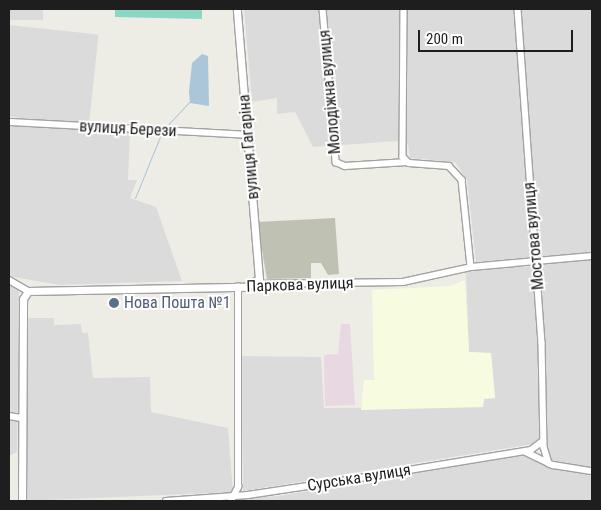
<!DOCTYPE html>
<meta charset="utf-8">
<style>
body{margin:0}
#map{position:relative;width:601px;height:510px;overflow:hidden;background:#eeede5;font-family:"Roboto Condensed",sans-serif}
div>[style]{position:absolute}
[style*='--x']{left:calc(var(--x)*1px);top:calc(var(--y)*1px);width:calc(var(--w)*1px);rotate:calc(var(--a)*1deg)}
.residential>*{inset:0;background:#dcdbdb;transform-origin:0 0}
.industrial>*{inset:0;background:#e7d8e1}
.education>*{inset:0;background:#f7fce1}
.construction>*{inset:0;background:#bfc2b2}
.pitch>*{inset:0;background:#8bd6c5}
.water>*{inset:0;background:#aac6d8}
.stream>*{height:1px;margin:-0.5px;padding:0 0.5px;transform-origin:0.5px;border-radius:0.5px;background:#aac6d8}
.roads{filter:drop-shadow(1px 0 #a2a2a2) drop-shadow(-1px 0 #a2a2a2) drop-shadow(0 1px #a2a2a2) drop-shadow(0 -1px #a2a2a2)}
.minor>*{height:5.5px;margin:-2.75px;padding:0 2.75px;transform-origin:2.75px;border-radius:2.75px;background:#fff}
.tertiary>*{height:7px;margin:-3.5px;padding:0 3.5px;transform-origin:3.5px;border-radius:3.5px;background:#fff}
.dots>*{width:14px;height:14px;translate:-50% -50%;box-sizing:border-box;border:2px solid #fff;border-radius:50%}
span{translate:-50% -50%;white-space:nowrap;text-align:center;line-height:1.15;-webkit-text-stroke:4px #fff;paint-order:stroke}
.street-label{font-size:16px;color:#1e1e1e}
.service-label{font-size:16px;color:#4e5e75}
.left{translate:0 -50%;text-align:left}
.frame{position:absolute;inset:0;border:10px solid #1e1e1e;pointer-events:none}
.scale{position:absolute;left:418px;top:30px;width:155px;height:22px;box-sizing:border-box;border:2px solid #1e1e1e;border-top:0;padding-left:6px;font-size:15px;line-height:18px;white-space:nowrap;color:#1e1e1e;-webkit-text-stroke:4px #fff;paint-order:stroke}
</style>
<div id="map">
<div class="residential">
<i style="left:9px;top:9px;width:34px;height:11px"></i>
<i style="clip-path:polygon(244px 9px,592px 9px,592px 252px,476px 262px,467px 180px,455px 162px,410px 158px,408px 144px,398px 141px,313px 147px,295px 112px,277px 114px,277px 98px,252px 102px)"></i>
<i style="left:9px;top:25px;width:90px;height:91px;rotate:6deg"></i>
<i style="clip-path:polygon(9px 125px,130px 133px,128px 180px,137px 180px,130px 198px,156px 207px,182px 281px,59px 285px,9px 276px)"></i>
<i style="clip-path:polygon(592px 259px,592px 469px,552px 460px,548px 450px,539px 264px)"></i>
<i style="clip-path:polygon(534px 266px,542px 436px,533px 444px,243px 491px,241px 356px,321px 357px,324px 408px,483px 407px,484px 399px,495px 397px,491px 353px,469px 352px,466px 271px)"></i>
<i style="clip-path:polygon(9px 284px,19px 288px,17px 452px,9px 456px)"></i>
<i style="clip-path:polygon(25px 318px,54px 318px,54px 325px,81px 324px,82px 333px,88px 333px,93px 378px,150px 377px,151px 412px,228px 428px,233px 492px,26px 501px)"></i>
<i style="clip-path:polygon(520px 455px,592px 476px,592px 501px,205px 501px,278px 496px)"></i>
</div>
<div class="industrial">
<i style="clip-path:polygon(341px 324px,350px 324px,355px 405px,325px 406px,324px 355px,338px 354px)"></i>
</div>
<div class="education">
<i style="clip-path:polygon(465px 280px,469px 352px,491px 353px,495px 398px,484px 399px,483px 407px,361px 410px,364px 380px,374px 380px,372px 290px,451px 286px)"></i>
</div>
<div class="construction">
<i style="clip-path:polygon(335px 218px,339px 274px,328px 275px,321px 263px,311px 263px,311px 278px,267px 279px,257px 222px)"></i>
</div>
<div class="pitch">
<i style="clip-path:polygon(115px 9px,202px 9px,202px 19px,115px 17px)"></i>
</div>
<div class="water">
<i style="clip-path:polygon(202px 54px,208px 56px,209px 106px,190px 103px,189px 92px,192px 63px)"></i>
</div>
<div class="stream">
<i style="--x:164;--y:129;--w:40;--a:-47"></i>
<i style="--x:135;--y:198;--w:71;--a:-67.8"></i>
</div>
<div class="roads">
<div class="minor">
<i style="--x:323;--y:9;--w:154;--a:85.1"></i>
<i style="--x:336;--y:162;--w:10;--a:24"></i>
<i style="--x:345;--y:166;--w:62;--a:-3.7"></i>
<i style="--x:404;--y:9;--w:148;--a:90.4"></i>
<i style="--x:403;--y:157;--w:8;--a:45"></i>
<i style="--x:409;--y:163;--w:40;--a:4.3"></i>
<i style="--x:449;--y:166;--w:19;--a:47"></i>
<i style="--x:462;--y:180;--w:87;--a:84.1"></i>
<i style="--x:518;--y:9;--w:335;--a:85.9"></i>
<i style="--x:542;--y:343;--w:104;--a:88.9"></i>
<i style="--x:544;--y:447;--w:17;--a:73"></i>
<i style="--x:9;--y:122;--w:239;--a:3.1"></i>
<i style="--x:9;--y:280;--w:22;--a:30"></i>
<i style="--x:254;--y:284;--w:149;--a:-0.8"></i>
<i style="--x:403;--y:282;--w:70;--a:-12.4"></i>
<i style="--x:471;--y:267;--w:121;--a:-5.2"></i>
<i style="--x:9;--y:416;--w:12;--a:9"></i>
<i style="--x:526;--y:452;--w:30;--a:26"></i>
<i style="--x:553;--y:465;--w:39;--a:9"></i>
<i style="--x:166;--y:501;--w:82;--a:-4.2"></i>
<i style="--x:248;--y:495;--w:107;--a:-8.6"></i>
<i style="--x:354;--y:479;--w:179;--a:-9.3"></i>
<i style="--x:531;--y:450;--w:15;--a:-37"></i>
<i style="--x:231;--y:501;--w:16;--a:-63"></i>
<i style="--x:238;--y:487;--w:200;--a:-90"></i>
</div>
<div class="tertiary">
<i style="--x:22;--y:501;--w:202;--a:-89.7"></i>
<i style="--x:23;--y:299;--w:9;--a:-58"></i>
<i style="--x:28;--y:291;--w:218;--a:-1.1"></i>
<i style="--x:246;--y:287;--w:15;--a:-32"></i>
<i style="--x:259;--y:279;--w:271;--a:-94.7"></i>
</div>
</div>
<div class="dots">
<i style="left:114px;top:303px;background:#5c6f8a"></i>
</div>
<div class="street-label">
<span style="left:330px;top:92px;rotate:-95deg">Молодіжна вулиця</span>
<span style="left:128px;top:129px;rotate:3deg">вулиця Берези</span>
<span style="left:249px;top:147px;rotate:-95deg">вулиця Гагаріна</span>
<span style="left:534px;top:236px;rotate:-95deg">Мостова вулиця</span>
<span style="left:300px;top:285px;rotate:-2deg">Паркова вулиця</span>
<span style="left:359px;top:478px;rotate:-9deg">Сурська вулиця</span>
</div>
<div class="service-label">
<span class="left" style="left:124px;top:303px">Нова Пошта №1</span>
</div>
<div class="frame"></div>
<div class="scale">200 m</div>
</div>
